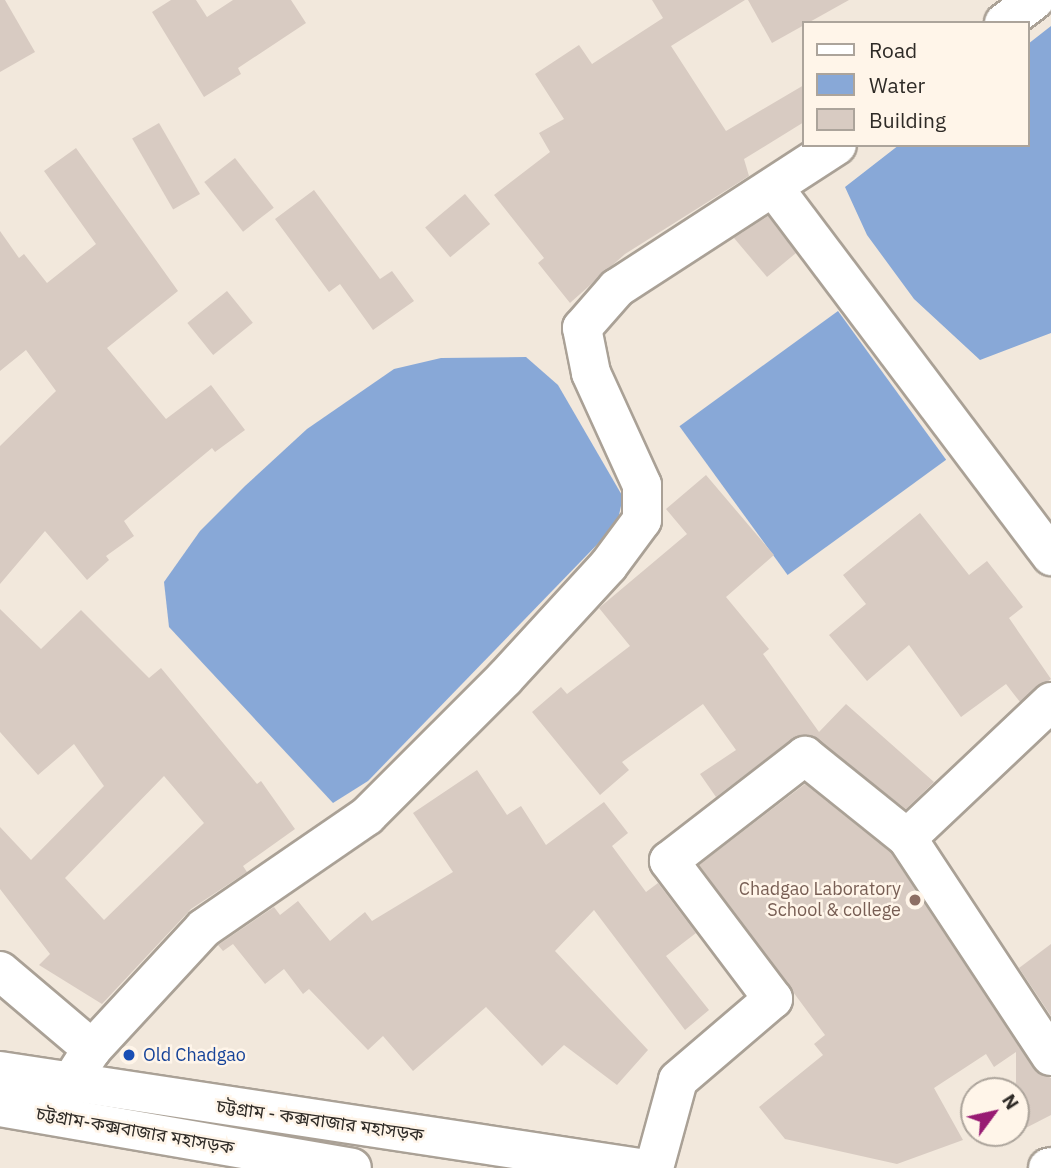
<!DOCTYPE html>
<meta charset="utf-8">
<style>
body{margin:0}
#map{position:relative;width:1051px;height:1168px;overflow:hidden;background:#f2e8dc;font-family:"IBM Plex Sans","Noto Sans Bengali",sans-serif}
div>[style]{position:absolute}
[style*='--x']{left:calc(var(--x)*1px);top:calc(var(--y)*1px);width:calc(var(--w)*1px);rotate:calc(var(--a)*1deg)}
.water>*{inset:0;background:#88a8d7;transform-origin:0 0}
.building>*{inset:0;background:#d8cbc2;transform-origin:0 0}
.roads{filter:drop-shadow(2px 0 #aaa196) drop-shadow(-2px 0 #aaa196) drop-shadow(0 2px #aaa196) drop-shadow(0 -2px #aaa196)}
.minor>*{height:38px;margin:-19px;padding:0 19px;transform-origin:19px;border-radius:19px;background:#fff}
.trunk>*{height:38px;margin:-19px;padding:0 19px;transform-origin:19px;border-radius:19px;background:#fff}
.dots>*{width:19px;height:19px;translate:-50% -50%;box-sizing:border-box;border:4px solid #fff5e9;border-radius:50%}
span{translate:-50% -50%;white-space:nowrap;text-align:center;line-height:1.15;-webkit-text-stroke:5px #fff5e9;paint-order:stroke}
.education-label{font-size:18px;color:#785e54}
.right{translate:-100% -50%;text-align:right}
.transit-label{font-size:18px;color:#164399}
.left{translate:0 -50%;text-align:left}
.street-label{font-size:18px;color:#2f2b27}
.legend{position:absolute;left:802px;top:21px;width:228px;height:126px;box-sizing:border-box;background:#fff5e9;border:2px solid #aca49b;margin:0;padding:9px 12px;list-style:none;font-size:21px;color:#2f2b27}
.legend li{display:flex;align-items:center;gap:14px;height:35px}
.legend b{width:35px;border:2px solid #aca49b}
.north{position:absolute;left:960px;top:1077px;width:70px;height:70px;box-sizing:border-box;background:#fff5e9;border:2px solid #aca49b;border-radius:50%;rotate:57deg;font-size:19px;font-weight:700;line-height:28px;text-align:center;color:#2f2b27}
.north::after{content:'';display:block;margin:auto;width:24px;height:32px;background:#981b73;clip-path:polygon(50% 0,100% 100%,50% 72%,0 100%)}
</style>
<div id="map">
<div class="water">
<i style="clip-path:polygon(1051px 26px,1051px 333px,980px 360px,914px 299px,867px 235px,845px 187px,899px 145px,1028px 145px,1028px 44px)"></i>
<i style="left:838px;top:311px;width:184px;height:196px;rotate:54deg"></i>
<i style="clip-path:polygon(526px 357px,558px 385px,623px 497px,617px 524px,368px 781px,333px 803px,169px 627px,164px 582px,200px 531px,245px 486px,307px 429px,394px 369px,441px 358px)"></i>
</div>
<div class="building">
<i style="clip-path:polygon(0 0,5px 0,35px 52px,0 72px)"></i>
<i style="clip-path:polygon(171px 0,196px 0,207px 17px,233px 0,291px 0,306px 23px,238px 68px,241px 74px,204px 97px,152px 12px)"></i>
<i style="clip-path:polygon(652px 0,745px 0,671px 46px,726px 131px,804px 85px,804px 122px,744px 159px,749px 176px,625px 254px,570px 303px,538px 263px,544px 258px,494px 195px,550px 152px,539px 133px,564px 119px,535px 74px,579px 45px,592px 64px,663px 18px)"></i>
<i style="clip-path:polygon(748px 0,849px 0,772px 43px)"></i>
<i style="left:159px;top:123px;width:82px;height:31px;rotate:60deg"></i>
<i style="clip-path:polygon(76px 148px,178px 291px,107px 348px,166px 419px,211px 385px,245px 430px,215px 452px,212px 448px,124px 521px,134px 536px,106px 556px,109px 560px,87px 580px,45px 531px,0 584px,0 446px,56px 391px,26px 350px,0 371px,0 231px,19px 258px,24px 254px,47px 283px,96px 244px,44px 171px)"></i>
<i style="left:235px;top:158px;width:63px;height:39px;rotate:52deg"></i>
<i style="clip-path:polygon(314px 190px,380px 279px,392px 271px,414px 301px,373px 330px,340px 284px,329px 292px,275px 219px)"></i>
<i style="left:465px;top:194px;width:39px;height:52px;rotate:50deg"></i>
<i style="clip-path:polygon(768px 216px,796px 253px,767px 277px,734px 238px)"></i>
<i style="left:227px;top:291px;width:41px;height:51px;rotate:51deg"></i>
<i style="clip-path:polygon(706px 475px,774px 555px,726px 597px,769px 649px,763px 654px,819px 732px,846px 704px,934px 782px,906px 809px,809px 735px,792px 739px,716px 797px,700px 774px,736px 750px,703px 704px,622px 762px,629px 770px,600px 795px,532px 712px,561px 687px,567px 694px,630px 646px,599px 608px,687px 534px,666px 509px)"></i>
<i style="clip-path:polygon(920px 513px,969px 575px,987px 561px,1023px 607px,1009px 618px,1051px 679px,1020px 702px,1006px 684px,961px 717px,909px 645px,867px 681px,829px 635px,866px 604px,843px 575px)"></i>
<i style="clip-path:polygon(evenodd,0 609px,41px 649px,81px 610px,149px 678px,161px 668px,257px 784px,261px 781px,295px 829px,243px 866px,247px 872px,191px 909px,102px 1004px,39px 965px,50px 954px,0 889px,0 827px,31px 860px,104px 786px,74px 744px,38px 775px,0 732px,0 609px,164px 776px,204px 823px,104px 920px,65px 878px,164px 776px)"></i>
<i style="clip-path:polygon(477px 770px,507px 815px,521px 806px,546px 845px,604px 802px,628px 833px,612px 846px,646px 892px,658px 883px,696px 933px,666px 956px,709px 1010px,685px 1030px,594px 910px,555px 951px,648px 1050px,617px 1085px,564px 1045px,542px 1066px,486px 1007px,413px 1071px,383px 1036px,368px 1050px,309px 989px,303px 994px,284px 969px,265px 984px,233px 944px,223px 951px,218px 945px,274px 907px,280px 915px,298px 901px,330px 941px,365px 912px,372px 921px,453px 872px,413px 813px)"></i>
<i style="clip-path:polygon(805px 784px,891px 853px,1033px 1068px,1051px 1078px,1051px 1115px,1016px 1133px,1016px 1052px,994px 1067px,986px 1054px,934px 1088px,963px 1140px,897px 1164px,785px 1139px,759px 1107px,823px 1055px,814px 1044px,825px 1035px,699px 865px)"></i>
<i style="clip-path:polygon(1051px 944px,1051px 1016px,1019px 968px)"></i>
</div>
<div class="roads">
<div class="minor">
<i style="--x:1004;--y:23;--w:39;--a:-37"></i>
<i style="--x:774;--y:188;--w:461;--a:53"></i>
<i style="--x:1051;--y:702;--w:198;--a:136.6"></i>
<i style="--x:907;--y:838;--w:261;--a:56.6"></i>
<i style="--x:0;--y:971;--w:121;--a:40.3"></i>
<i style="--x:70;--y:1083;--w:40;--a:-57.1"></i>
<i style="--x:92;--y:1049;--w:165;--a:-47.2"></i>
<i style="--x:204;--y:928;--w:198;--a:-34.5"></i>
<i style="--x:367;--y:816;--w:194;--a:-45"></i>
<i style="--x:504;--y:679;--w:154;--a:-47.4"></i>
<i style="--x:608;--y:566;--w:57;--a:-53.5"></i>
<i style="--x:642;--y:520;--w:35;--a:-90"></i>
<i style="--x:642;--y:485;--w:123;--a:-114.5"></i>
<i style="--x:591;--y:373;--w:46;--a:-101.3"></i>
<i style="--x:582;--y:328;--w:53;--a:-48.8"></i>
<i style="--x:617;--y:288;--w:262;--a:-33"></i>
<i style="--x:654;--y:1168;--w:91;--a:-74.7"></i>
<i style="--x:678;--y:1080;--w:125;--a:-40.5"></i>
<i style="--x:773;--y:999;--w:173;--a:-127"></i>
<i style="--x:669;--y:861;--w:172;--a:-37.7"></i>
<i style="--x:805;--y:756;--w:131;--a:38.8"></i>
</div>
<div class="trunk">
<i style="--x:0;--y:1071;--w:647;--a:8.62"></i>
<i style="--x:0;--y:1107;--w:357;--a:9.8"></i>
<i style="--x:1048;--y:1168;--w:3;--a:-18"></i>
</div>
</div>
<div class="dots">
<i style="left:915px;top:900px;background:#8d6e63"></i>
<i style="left:129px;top:1055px;background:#1a4fb4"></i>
</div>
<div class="education-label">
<span class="right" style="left:901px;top:900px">Chadgao Laboratory<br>School &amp; college</span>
</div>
<div class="transit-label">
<span class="left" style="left:143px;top:1055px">Old Chadgao</span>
</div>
<div class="street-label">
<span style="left:320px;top:1121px;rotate:8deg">চট্টগ্রাম - কক্সবাজার মহাসড়ক</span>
<span style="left:135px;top:1131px;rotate:10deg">চট্টগ্রাম-কক্সবাজার মহাসড়ক</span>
</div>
<ul class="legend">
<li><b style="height:9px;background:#fff"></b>Road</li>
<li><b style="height:19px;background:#88a8d7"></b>Water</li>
<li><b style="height:19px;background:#d8cbc2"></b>Building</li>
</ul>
<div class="north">N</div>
</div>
